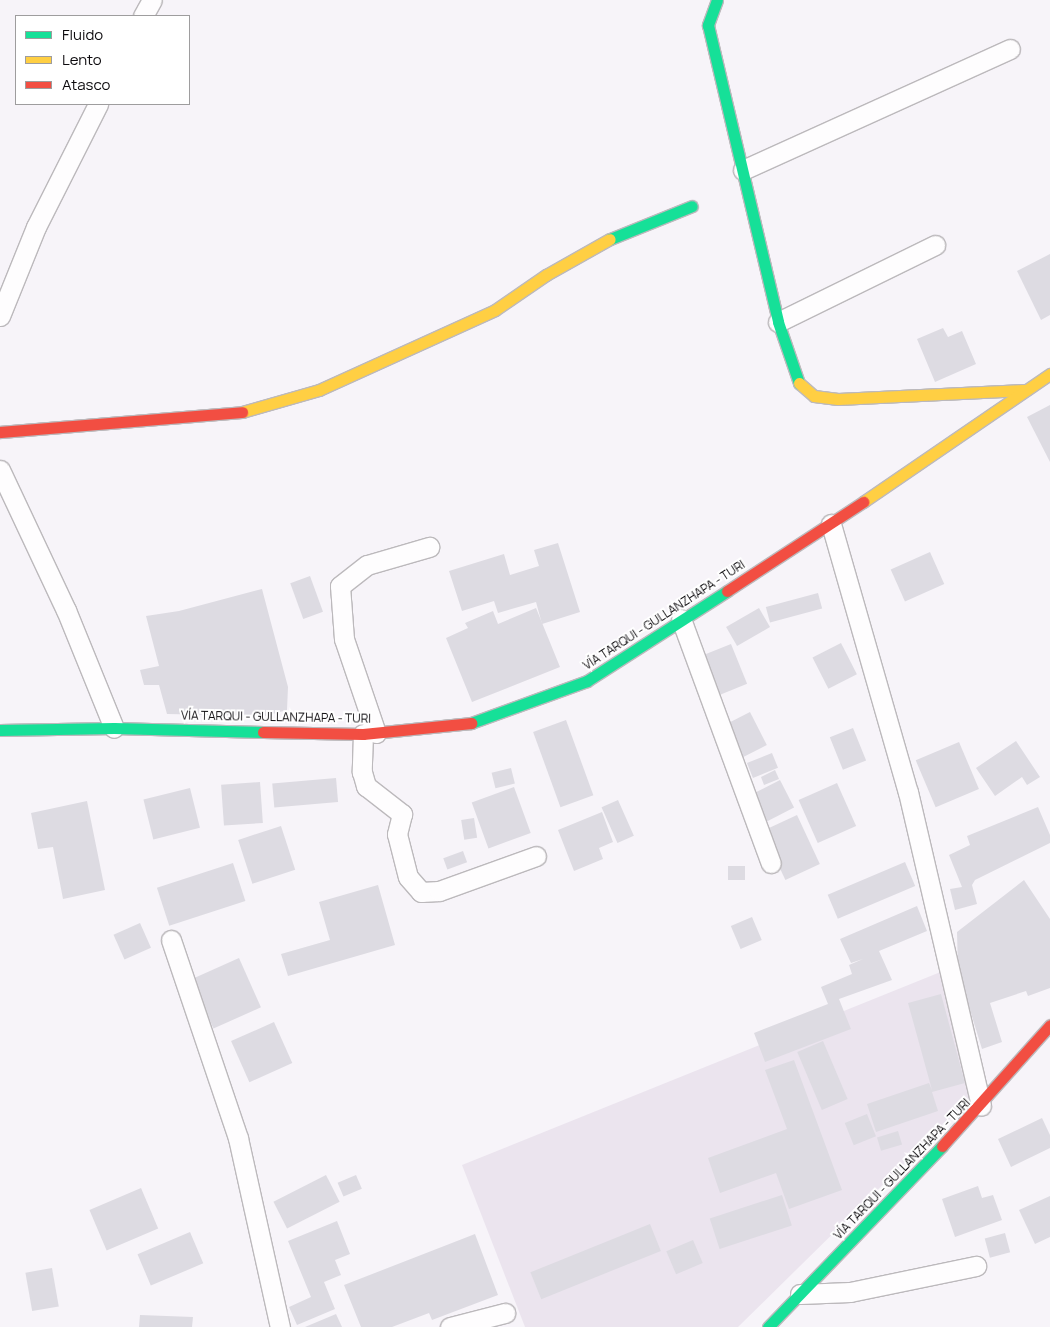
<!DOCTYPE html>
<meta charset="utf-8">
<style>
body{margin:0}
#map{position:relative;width:1050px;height:1327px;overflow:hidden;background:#f7f4f9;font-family:Manrope,sans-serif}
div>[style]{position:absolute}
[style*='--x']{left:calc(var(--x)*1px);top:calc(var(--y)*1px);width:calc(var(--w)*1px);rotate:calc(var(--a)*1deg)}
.built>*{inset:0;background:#ebe4ee}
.building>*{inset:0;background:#dddbe2;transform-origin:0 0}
.roads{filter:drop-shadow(1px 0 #bcb9bc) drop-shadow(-1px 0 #bcb9bc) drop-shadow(0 1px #bcb9bc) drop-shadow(0 -1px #bcb9bc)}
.street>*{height:19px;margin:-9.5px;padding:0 9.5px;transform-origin:9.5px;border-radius:9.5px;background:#fefdfe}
.fast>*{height:11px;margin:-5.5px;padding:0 5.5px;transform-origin:5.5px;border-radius:5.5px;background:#16e098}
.slow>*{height:11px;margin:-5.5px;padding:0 5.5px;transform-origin:5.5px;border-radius:5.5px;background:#ffcf43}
.jam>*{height:11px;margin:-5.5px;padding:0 5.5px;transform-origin:5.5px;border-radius:5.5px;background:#f24e42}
span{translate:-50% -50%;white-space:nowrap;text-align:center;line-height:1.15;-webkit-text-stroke:4px #fff;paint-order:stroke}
.street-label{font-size:12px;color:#0c0a0d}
.legend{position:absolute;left:15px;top:15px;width:175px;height:90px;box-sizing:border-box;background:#fff;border:1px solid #9e9d9e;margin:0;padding:6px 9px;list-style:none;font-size:15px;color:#0c0a0d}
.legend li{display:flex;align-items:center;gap:10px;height:25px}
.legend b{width:25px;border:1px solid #9e9d9e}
</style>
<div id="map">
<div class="built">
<i style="clip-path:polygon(943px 971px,974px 1095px,738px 1327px,525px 1327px,462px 1165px)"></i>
</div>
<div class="building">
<i style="clip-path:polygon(1050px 254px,1050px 315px,1041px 320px,1017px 271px)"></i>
<i style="clip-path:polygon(943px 328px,948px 337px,962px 331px,976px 364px,935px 382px,917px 339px)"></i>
<i style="clip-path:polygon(1050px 405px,1050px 462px,1027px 417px)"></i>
<i style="clip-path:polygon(558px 543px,580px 612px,542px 624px,536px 602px,498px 613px,494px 601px,462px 611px,449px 571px,504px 554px,510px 575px,539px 566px,534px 550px)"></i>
<i style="left:930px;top:552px;width:35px;height:43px;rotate:66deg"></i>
<i style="left:310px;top:576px;width:38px;height:21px;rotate:70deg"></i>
<i style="clip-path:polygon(262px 589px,288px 687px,287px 710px,265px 716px,167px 714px,159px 685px,144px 685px,140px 670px,159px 666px,146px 616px,179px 611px)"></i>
<i style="left:818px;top:593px;width:16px;height:54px;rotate:75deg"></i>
<i style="clip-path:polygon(536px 608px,560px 667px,472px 702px,446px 638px,468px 628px,465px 623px,493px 611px,498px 624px)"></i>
<i style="left:759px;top:608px;width:22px;height:38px;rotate:60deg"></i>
<i style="left:841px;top:643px;width:35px;height:32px;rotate:63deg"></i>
<i style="left:731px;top:644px;width:43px;height:35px;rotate:68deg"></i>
<i style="left:750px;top:712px;width:37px;height:28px;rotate:63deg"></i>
<i style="left:566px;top:720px;width:80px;height:35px;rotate:70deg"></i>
<i style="left:853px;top:728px;width:35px;height:25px;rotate:68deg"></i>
<i style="clip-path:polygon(1016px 741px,1040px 777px,1027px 785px,1022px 777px,995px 796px,976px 768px)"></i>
<i style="left:959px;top:742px;width:51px;height:47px;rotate:67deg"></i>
<i style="left:772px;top:753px;width:16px;height:27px;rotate:68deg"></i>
<i style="left:511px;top:768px;width:16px;height:20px;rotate:76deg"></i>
<i style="clip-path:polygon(775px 770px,779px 779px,764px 785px,761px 777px)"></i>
<i style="left:336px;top:778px;width:24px;height:64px;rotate:85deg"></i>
<i style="left:780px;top:780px;width:31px;height:30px;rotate:63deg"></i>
<i style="left:260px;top:782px;width:41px;height:39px;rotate:86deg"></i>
<i style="left:837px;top:783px;width:47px;height:42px;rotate:66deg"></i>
<i style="left:514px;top:787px;width:49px;height:45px;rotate:70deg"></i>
<i style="left:190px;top:788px;width:41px;height:48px;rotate:76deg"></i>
<i style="left:618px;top:800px;width:39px;height:18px;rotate:66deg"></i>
<i style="clip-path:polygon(87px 801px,105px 890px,63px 899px,53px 847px,38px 849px,31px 813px)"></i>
<i style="clip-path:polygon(1038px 807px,1050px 835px,1050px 843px,975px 880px,972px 885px,977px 904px,955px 910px,950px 889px,962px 887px,949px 855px,970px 845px,967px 836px)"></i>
<i style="clip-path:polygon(602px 812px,613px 842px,599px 848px,603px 859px,574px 871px,558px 830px)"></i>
<i style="left:797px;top:815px;width:54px;height:38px;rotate:65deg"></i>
<i style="left:474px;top:818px;width:20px;height:13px;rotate:81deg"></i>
<i style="left:281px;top:826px;width:46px;height:45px;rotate:72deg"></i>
<i style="left:463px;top:851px;width:12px;height:21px;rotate:70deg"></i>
<i style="left:905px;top:862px;width:26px;height:84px;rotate:67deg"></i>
<i style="left:233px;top:863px;width:40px;height:80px;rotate:72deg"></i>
<i style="left:745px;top:866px;width:14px;height:17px;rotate:90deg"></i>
<i style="clip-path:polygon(1024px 880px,1050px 919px,1050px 988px,1028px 996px,1026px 991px,990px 1003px,1002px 1042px,982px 1049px,958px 971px,957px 932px)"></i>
<i style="clip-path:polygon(378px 885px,395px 945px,288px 976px,281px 954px,330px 940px,319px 902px)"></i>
<i style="clip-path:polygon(917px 906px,927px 931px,879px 951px,892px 980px,839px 999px,851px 1029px,765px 1062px,754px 1033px,828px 1004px,821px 987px,852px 974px,849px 965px,863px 959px,851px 963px,840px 939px)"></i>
<i style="left:752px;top:917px;width:25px;height:23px;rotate:67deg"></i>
<i style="left:140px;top:923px;width:27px;height:29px;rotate:66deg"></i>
<i style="left:239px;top:958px;width:54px;height:52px;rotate:66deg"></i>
<i style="clip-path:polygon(941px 994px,965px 1083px,932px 1092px,938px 1111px,876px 1132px,867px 1104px,929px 1083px,932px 1090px,908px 1003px)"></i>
<i style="left:274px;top:1022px;width:45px;height:47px;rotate:66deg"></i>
<i style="left:823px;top:1041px;width:63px;height:28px;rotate:67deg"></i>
<i style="clip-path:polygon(794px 1060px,842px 1190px,789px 1209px,776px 1173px,720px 1193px,708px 1158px,787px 1129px,765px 1070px)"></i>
<i style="left:867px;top:1114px;width:24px;height:24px;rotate:68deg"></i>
<i style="clip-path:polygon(1042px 1118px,1050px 1135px,1050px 1148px,1011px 1167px,998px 1139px)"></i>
<i style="left:898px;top:1131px;width:14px;height:22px;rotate:73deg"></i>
<i style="left:326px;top:1175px;width:30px;height:59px;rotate:63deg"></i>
<i style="left:356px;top:1175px;width:15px;height:20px;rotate:67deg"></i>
<i style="clip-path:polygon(978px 1186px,982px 1198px,993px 1195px,1002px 1220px,955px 1237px,942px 1199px)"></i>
<i style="left:141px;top:1188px;width:44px;height:56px;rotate:67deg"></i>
<i style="left:782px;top:1195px;width:32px;height:76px;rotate:72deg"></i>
<i style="clip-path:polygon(1050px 1196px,1050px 1237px,1035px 1244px,1019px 1210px)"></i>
<i style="clip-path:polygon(337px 1221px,350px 1254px,335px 1260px,341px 1275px,324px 1282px,335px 1309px,297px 1325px,289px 1307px,311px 1297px,288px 1241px)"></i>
<i style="left:650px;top:1224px;width:29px;height:129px;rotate:68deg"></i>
<i style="left:190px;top:1232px;width:34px;height:57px;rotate:67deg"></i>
<i style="left:1005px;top:1233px;width:20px;height:21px;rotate:75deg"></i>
<i style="clip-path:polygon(475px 1234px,498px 1295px,432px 1320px,429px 1313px,392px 1327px,361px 1327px,344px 1285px)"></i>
<i style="left:693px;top:1240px;width:25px;height:29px;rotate:67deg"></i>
<i style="left:52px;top:1268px;width:39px;height:27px;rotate:80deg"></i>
<i style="clip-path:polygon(336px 1314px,342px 1327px,305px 1327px)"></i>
<i style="clip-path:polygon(140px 1315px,193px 1317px,192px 1327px,139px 1327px)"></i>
</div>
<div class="roads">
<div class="street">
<i style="--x:143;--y:16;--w:18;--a:-61"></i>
<i style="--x:743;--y:170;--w:293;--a:-24.4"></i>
<i style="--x:0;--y:316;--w:96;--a:-68"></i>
<i style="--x:36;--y:227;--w:138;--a:-63.2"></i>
<i style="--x:778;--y:322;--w:175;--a:-26.1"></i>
<i style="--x:0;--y:470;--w:155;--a:64.8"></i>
<i style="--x:66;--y:610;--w:127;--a:67.9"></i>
<i style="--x:831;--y:524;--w:279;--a:74"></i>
<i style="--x:908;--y:792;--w:322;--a:76.9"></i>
<i style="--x:681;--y:619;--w:260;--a:69.8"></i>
<i style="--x:376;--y:733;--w:99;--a:-108.8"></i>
<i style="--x:344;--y:639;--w:53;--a:-94.3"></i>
<i style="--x:340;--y:586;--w:34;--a:-38"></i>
<i style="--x:367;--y:565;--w:65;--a:-16.2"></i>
<i style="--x:363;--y:734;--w:38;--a:92"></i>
<i style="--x:362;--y:772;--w:15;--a:74"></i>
<i style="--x:366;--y:786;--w:46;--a:37.9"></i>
<i style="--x:402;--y:814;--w:21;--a:104"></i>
<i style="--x:397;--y:834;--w:44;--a:75.7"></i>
<i style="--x:408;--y:877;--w:20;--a:49"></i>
<i style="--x:421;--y:892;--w:18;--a:-3"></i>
<i style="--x:439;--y:891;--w:103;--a:-19.8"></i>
<i style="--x:171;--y:940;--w:209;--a:71.3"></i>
<i style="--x:238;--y:1138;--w:194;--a:77.5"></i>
<i style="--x:800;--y:1294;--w:50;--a:-2.3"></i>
<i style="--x:850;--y:1292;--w:129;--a:-11.7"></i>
<i style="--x:450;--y:1327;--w:57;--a:-14.3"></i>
</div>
<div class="fast">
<i style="--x:717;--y:0;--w:27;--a:110"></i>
<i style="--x:708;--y:25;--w:305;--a:76.7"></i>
<i style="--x:778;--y:322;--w:65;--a:71"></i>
<i style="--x:610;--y:239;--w:88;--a:-21.9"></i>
<i style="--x:471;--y:723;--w:123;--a:-19.9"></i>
<i style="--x:587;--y:681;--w:166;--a:-32.7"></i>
<i style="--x:0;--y:730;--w:114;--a:-1"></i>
<i style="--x:114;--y:728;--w:149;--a:1.5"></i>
<i style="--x:768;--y:1327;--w:251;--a:-46.1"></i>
</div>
<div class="slow">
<i style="--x:799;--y:383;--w:20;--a:41"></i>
<i style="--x:814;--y:396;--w:24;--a:7"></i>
<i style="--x:838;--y:399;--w:186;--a:-2.8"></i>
<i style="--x:242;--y:412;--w:80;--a:-15.9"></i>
<i style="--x:319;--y:390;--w:193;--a:-24.4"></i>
<i style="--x:495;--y:310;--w:62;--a:-34.5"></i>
<i style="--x:546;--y:275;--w:73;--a:-29.4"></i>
<i style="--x:863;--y:502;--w:227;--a:-34.4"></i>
</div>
<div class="jam">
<i style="--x:0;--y:432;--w:243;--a:-4.7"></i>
<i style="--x:727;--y:591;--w:163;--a:-33.2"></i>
<i style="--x:263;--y:732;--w:100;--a:1.1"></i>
<i style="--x:363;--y:734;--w:109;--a:-5.8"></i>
<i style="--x:942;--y:1146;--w:162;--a:-48.2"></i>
</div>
</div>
<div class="street-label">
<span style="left:664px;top:615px;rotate:-33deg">VÍA TARQUI - GULLANZHAPA - TURI</span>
<span style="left:276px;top:717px;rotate:1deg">VÍA TARQUI - GULLANZHAPA - TURI</span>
<span style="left:902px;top:1169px;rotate:-46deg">VÍA TARQUI - GULLANZHAPA - TURI</span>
</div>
<ul class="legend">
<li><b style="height:6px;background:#16e098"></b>Fluido</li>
<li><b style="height:6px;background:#ffcf43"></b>Lento</li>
<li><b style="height:6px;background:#f24e42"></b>Atasco</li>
</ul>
</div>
